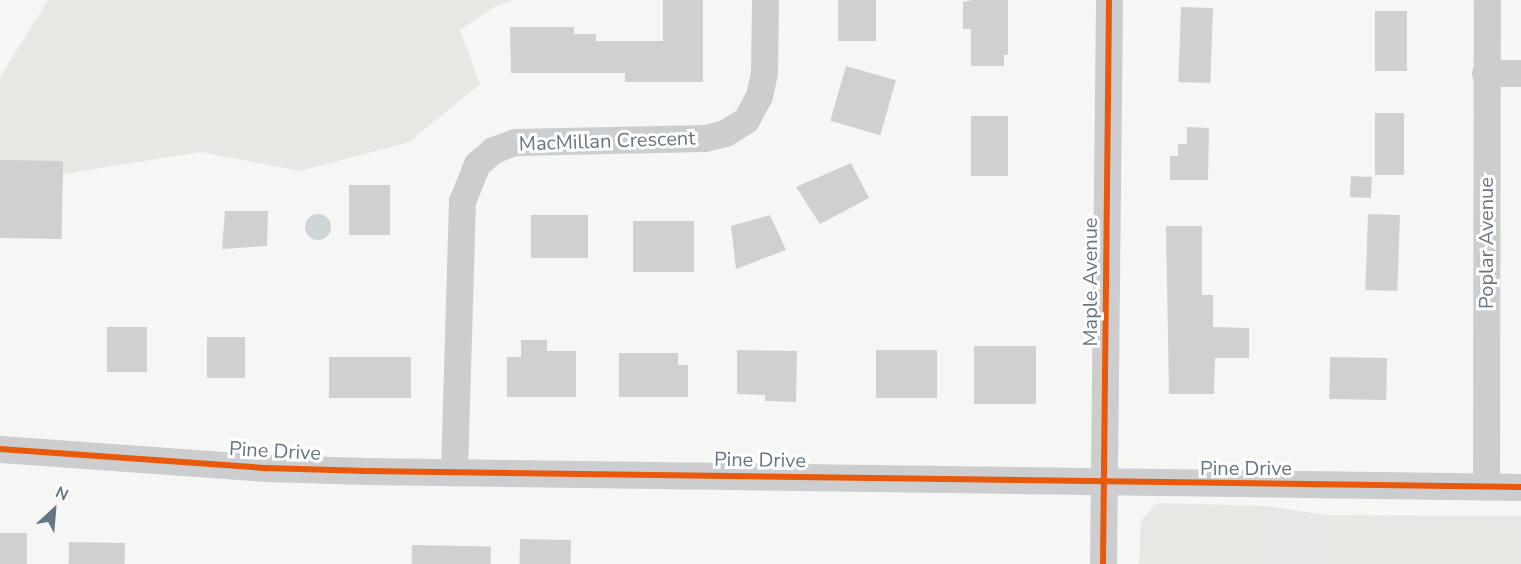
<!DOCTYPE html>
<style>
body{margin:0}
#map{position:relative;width:1521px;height:564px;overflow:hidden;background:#f6f6f5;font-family:"Nunito Sans",sans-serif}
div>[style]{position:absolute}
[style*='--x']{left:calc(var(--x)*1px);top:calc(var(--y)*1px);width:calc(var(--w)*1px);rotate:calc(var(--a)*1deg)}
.built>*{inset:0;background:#e6e8e7}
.green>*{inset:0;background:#e6e9e3;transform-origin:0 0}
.water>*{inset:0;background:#ced5d8}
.round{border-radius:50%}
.building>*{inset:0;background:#cfd1d1;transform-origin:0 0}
.minor>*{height:27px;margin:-13.5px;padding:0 13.5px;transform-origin:13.5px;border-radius:13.5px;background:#cccdce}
.cycleway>*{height:6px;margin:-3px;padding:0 3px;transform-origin:3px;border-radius:3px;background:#e8590c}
span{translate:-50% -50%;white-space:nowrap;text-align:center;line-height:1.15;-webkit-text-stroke:6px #fff;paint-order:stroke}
.street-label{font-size:20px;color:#667684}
.north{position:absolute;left:24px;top:480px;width:60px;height:60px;-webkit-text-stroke:4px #fff;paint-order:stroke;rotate:26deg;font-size:16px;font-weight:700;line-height:24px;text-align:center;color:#667684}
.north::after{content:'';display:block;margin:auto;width:21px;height:27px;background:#667684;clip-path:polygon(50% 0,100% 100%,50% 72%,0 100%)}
</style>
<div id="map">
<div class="built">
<i style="clip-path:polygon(1158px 503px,1266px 506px,1327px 515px,1521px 516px,1521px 564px,1139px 564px,1141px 521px)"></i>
</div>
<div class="green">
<i style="clip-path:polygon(48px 0,514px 0,496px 6px,460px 30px,480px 84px,409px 142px,300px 171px,201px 152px,0 184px,0 77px)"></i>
<i style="clip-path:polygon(1155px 505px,1266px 506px,1263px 564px,1140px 564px,1141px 521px)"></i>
<i style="left:1327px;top:515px;width:194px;height:49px;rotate:2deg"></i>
</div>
<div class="water">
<i class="round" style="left:305px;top:214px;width:26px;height:26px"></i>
</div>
<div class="building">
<i style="clip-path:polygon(663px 0,703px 0,703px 82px,625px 82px,625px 73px,511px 73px,510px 27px,574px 27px,574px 34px,596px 34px,596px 41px,663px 41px)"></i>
<i style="left:838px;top:0;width:38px;height:41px"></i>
<i style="clip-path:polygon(972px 0,1008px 0,1008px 55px,1004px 55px,1004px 66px,971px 66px,971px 29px,963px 29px,963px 2px)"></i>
<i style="left:1181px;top:7px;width:32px;height:75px;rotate:2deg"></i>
<i style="left:1375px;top:11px;width:32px;height:60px"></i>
<i style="left:846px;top:66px;width:52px;height:57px;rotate:16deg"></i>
<i style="left:1375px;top:113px;width:29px;height:62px"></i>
<i style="left:971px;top:116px;width:37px;height:60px"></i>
<i style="clip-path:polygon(1187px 127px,1209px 128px,1208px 180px,1170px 180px,1170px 156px,1178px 156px,1178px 144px,1187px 144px)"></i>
<i style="left:0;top:160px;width:63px;height:78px;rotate:1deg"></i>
<i style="clip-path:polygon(851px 163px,869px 198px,820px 224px,796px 187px)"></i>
<i style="left:1351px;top:176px;width:21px;height:21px;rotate:3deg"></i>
<i style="left:349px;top:185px;width:41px;height:50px"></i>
<i style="clip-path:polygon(225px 211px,268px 211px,267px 246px,222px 249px)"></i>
<i style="left:1368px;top:214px;width:32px;height:76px;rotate:2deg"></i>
<i style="left:531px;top:215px;width:57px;height:43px"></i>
<i style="clip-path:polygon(770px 215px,786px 250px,736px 269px,731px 226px)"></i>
<i style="left:633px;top:221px;width:61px;height:51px"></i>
<i style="clip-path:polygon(1166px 226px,1202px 226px,1202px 295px,1213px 295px,1213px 327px,1249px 328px,1249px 358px,1215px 358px,1214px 394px,1169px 394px)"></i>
<i style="left:107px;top:327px;width:40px;height:45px"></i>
<i style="left:207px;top:337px;width:38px;height:41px"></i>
<i style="clip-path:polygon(521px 340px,547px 340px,547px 351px,576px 351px,576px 397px,507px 397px,507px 357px,521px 357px)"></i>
<i style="left:974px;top:346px;width:62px;height:58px"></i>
<i style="clip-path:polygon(737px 350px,797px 351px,796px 402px,765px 401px,765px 395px,737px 394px)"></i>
<i style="left:876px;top:350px;width:61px;height:48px"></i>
<i style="clip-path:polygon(619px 353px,678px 353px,678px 365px,688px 365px,688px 397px,619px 397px)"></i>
<i style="left:411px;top:357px;width:41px;height:82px;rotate:90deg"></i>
<i style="left:1330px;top:357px;width:57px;height:42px;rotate:1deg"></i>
<i style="left:0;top:533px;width:27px;height:31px"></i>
<i style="left:520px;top:539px;width:51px;height:25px;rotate:1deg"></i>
<i style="left:69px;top:542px;width:56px;height:22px;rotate:1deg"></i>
<i style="left:412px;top:545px;width:79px;height:19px;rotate:1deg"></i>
</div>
<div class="minor">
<i style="--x:1485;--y:73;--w:36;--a:0"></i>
<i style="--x:0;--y:449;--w:268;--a:4.1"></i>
<i style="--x:267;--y:468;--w:99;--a:1.7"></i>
<i style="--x:366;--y:471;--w:1155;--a:0.79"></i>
<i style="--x:454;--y:471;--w:270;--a:-88.3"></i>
<i style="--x:462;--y:201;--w:40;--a:-68"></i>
<i style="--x:477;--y:164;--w:21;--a:-41"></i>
<i style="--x:493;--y:150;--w:23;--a:-20"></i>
<i style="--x:515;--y:142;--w:190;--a:-1.2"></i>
<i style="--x:705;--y:138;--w:21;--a:-14"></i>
<i style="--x:725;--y:133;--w:25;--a:-32"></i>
<i style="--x:746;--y:120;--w:27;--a:-62"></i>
<i style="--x:759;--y:96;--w:24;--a:-78"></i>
<i style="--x:764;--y:73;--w:73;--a:-89.2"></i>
<i style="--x:1486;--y:486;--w:486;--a:-89.9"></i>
<i style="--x:1103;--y:564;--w:564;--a:-89.39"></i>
</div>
<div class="cycleway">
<i style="--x:0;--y:449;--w:268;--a:4.1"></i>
<i style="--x:267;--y:468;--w:99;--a:1.7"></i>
<i style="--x:366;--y:471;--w:1155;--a:0.79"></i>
<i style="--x:1103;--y:564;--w:564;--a:-89.39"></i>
</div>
<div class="street-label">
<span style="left:607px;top:141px;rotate:-2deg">MacMillan Crescent</span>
<span style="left:1486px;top:243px;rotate:-90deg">Poplar Avenue</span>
<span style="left:1090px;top:282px;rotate:-90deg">Maple Avenue</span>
<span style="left:275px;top:451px;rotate:3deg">Pine Drive</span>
<span style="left:760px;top:460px;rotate:1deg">Pine Drive</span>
<span style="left:1246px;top:468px">Pine Drive</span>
</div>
<div class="north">N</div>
</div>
